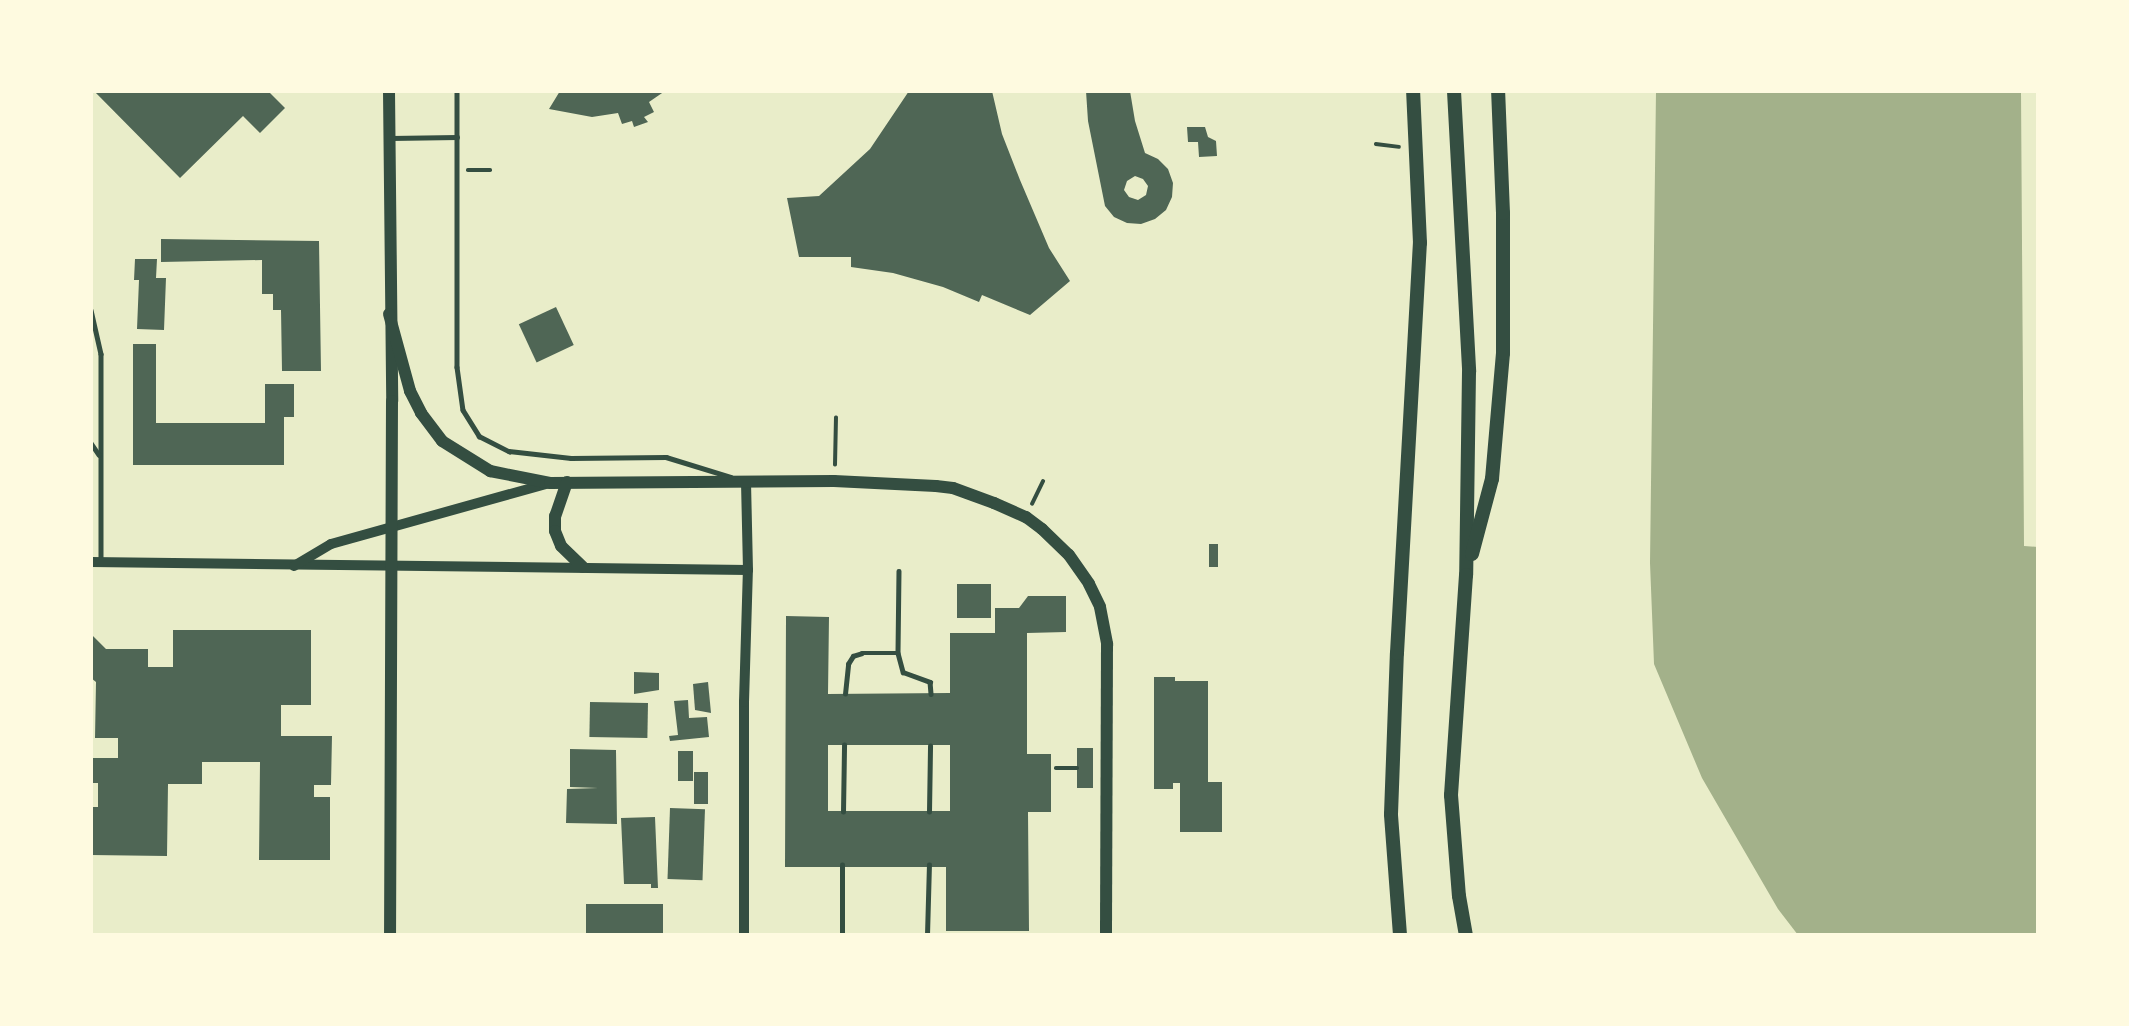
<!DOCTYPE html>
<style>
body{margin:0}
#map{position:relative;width:2129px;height:1026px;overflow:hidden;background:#e9edc9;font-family:Ubuntu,sans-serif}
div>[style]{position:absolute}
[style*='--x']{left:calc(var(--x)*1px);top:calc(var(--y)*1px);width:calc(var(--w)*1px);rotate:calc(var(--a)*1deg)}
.water>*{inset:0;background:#a3b18a}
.building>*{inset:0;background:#4f6655;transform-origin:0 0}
.path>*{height:3.5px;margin:-1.75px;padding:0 1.75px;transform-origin:1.75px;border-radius:1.75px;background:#344e41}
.service>*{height:4.5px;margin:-2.25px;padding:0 2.25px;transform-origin:2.25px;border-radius:2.25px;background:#344e41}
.tertiary>*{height:10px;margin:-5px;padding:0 5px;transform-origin:5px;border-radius:5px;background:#344e41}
.secondary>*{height:12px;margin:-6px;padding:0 6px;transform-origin:6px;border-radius:6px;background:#344e41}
.trunk>*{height:14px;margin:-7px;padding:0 7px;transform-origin:7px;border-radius:7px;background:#344e41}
span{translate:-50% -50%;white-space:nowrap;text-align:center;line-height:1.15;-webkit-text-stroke:7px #fefae0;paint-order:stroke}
.frame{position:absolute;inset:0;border:93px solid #fefae0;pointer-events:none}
</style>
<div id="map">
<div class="water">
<i style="clip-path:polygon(1656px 91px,2021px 91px,2024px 546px,2038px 547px,2038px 935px,1798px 935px,1778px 909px,1702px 778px,1654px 664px,1650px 563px)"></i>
</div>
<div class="building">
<i style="clip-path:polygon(94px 91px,268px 91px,285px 108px,260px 133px,243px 116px,180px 178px)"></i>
<i style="clip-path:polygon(560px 91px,665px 91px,649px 102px,654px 112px,644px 117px,648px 122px,634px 127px,632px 121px,622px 124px,618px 113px,592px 117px,549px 109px)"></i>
<i style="clip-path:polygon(909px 91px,992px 91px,1002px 134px,1020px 180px,1049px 248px,1070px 281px,1030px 315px,982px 295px,979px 302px,943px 287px,893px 273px,851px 267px,851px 257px,799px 257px,787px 198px,819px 196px,870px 149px)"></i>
<i style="clip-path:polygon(evenodd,1086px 91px,1130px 91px,1135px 121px,1145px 153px,1158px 159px,1168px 169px,1173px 183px,1172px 197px,1166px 210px,1155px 219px,1141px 224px,1127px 223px,1114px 217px,1105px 206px,1088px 121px,1086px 91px,1135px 176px,1143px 179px,1148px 186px,1146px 195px,1138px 200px,1129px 197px,1124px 190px,1127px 181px,1135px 176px)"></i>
<i style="clip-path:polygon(1187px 127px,1205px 127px,1208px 137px,1216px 141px,1217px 156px,1199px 157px,1198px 142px,1188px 142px)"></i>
<i style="clip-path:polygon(161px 239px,319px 241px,321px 371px,282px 371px,281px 310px,273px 310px,273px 294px,262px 294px,262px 260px,161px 262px)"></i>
<i style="clip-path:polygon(135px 259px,157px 259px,156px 278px,166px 278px,164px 330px,137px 329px,139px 280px,134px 280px)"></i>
<i style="left:556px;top:307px;width:42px;height:41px;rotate:65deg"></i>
<i style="clip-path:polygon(133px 344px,156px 344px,156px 423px,265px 423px,265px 384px,294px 384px,294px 417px,284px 417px,284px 465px,133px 465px)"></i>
<i style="left:1209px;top:544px;width:9px;height:23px"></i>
<i style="left:957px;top:584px;width:34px;height:34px"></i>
<i style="clip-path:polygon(evenodd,1028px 596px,1066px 596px,1066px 632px,1027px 633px,1027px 754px,1051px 754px,1051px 812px,1028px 812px,1029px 931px,946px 931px,946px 867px,785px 867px,786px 616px,829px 617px,828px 694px,950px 693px,950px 633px,995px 633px,995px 608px,1019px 608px,1028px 596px,828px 745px,950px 745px,950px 811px,828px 811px,828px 745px)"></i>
<i style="clip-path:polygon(173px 630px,311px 630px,311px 705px,281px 705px,281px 736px,332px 736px,331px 785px,314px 785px,314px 797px,330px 797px,330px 860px,259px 860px,260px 762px,202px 762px,202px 784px,168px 784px,167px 856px,91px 855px,91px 807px,98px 807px,98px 783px,91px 783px,91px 758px,118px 758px,118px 738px,95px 738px,96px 682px,91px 678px,91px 634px,106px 649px,148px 649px,148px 667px,173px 667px)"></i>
<i style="clip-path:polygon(634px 672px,659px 673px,659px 690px,634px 694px)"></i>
<i style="clip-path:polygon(1154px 677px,1175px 677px,1175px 681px,1208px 681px,1208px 782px,1222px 782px,1222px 832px,1180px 832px,1180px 783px,1173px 783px,1173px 789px,1154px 789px)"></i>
<i style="clip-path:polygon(708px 682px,711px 713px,695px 710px,693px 684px)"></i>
<i style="clip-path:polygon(688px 700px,689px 718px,707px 717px,709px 737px,670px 741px,669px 736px,678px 735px,674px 701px)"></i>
<i style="left:590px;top:702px;width:58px;height:35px;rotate:1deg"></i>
<i style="left:1077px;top:748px;width:16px;height:40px"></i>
<i style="clip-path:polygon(570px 749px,616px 750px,617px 824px,566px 823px,567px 789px,598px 788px,570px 787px)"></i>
<i style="left:678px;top:751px;width:15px;height:30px"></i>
<i style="left:694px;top:772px;width:14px;height:32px"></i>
<i style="left:670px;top:808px;width:35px;height:71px;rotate:2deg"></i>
<i style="clip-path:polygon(655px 817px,658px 888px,651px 888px,651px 884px,624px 884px,621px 818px)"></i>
<i style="left:586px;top:904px;width:77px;height:31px"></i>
</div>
<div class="path">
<i style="--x:1376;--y:144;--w:23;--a:7"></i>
<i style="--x:468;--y:170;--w:22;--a:0"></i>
<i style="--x:835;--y:465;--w:47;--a:-88.8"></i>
<i style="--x:1032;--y:504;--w:25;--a:-64"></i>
<i style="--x:1056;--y:768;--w:21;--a:0"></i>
</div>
<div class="service">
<i style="--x:457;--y:91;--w:276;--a:90"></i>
<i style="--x:457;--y:367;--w:43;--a:82.1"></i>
<i style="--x:463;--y:410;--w:31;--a:58"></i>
<i style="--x:479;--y:436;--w:34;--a:27"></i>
<i style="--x:509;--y:451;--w:62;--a:6.4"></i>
<i style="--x:571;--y:458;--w:95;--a:-0.6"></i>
<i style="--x:666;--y:457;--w:68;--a:17.1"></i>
<i style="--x:391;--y:138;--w:66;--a:-0.9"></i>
<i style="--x:91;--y:310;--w:45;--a:77.2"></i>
<i style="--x:101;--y:354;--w:208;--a:90"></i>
<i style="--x:91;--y:443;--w:14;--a:56"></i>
<i style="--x:899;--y:571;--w:82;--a:90.7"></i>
<i style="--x:898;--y:653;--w:20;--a:75"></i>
<i style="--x:903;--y:672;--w:29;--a:20"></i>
<i style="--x:930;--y:682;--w:12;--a:85"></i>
<i style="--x:845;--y:694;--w:30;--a:-84"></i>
<i style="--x:848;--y:664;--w:9;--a:-58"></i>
<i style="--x:853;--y:656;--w:9;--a:-18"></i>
<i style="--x:862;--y:653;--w:36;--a:0"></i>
<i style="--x:843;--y:812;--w:67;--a:-89.1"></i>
<i style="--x:929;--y:812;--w:66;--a:-89.1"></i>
<i style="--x:842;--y:935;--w:70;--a:-90"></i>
<i style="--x:927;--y:935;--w:70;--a:-88.4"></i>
</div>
<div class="tertiary">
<i style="--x:91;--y:562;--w:657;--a:0.7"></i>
<i style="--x:294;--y:566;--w:43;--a:-30.7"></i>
<i style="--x:331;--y:544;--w:227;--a:-15.6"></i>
<i style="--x:744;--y:935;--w:233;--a:-90"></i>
<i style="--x:744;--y:702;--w:132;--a:-88.3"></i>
<i style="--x:748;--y:570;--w:88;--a:-91.3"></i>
</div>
<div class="secondary">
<i style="--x:389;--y:91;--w:310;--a:89.4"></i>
<i style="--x:392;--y:401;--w:534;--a:90.21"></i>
<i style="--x:389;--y:314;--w:80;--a:74.7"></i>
<i style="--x:410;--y:391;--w:25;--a:63"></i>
<i style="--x:421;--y:413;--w:35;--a:53"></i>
<i style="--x:442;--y:441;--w:57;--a:32"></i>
<i style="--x:490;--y:471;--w:61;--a:11.3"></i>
<i style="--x:550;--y:483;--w:284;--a:-0.4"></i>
<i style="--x:834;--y:481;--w:102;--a:2.8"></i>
<i style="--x:936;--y:486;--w:17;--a:7"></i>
<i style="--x:953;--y:488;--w:44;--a:20.1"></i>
<i style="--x:994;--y:503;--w:35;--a:24"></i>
<i style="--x:1026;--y:517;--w:20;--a:37"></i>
<i style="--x:1042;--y:529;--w:37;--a:44"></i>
<i style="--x:1069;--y:555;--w:35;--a:55"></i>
<i style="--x:1089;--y:584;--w:25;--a:64"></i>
<i style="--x:1100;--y:607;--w:38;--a:79"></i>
<i style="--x:1107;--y:644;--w:291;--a:90.2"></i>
<i style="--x:567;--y:482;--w:36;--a:109"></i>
<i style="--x:555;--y:516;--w:15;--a:90"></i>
<i style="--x:555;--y:531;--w:16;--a:68"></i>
<i style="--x:561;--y:546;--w:30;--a:44"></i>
</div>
<div class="trunk">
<i style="--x:1454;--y:91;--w:281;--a:86.9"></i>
<i style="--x:1469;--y:372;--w:203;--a:90.8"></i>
<i style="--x:1466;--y:575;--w:221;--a:93.9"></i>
<i style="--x:1451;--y:795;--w:101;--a:85.5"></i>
<i style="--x:1459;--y:896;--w:40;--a:80"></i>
<i style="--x:1472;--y:554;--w:78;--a:-75.1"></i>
<i style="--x:1492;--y:479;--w:126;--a:-85"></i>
<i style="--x:1503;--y:353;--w:140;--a:-90"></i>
<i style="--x:1503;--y:213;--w:122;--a:-92.3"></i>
<i style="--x:1400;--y:935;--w:121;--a:-94.3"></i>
<i style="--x:1391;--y:814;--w:161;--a:-87.9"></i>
<i style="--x:1397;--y:653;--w:411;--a:-86.8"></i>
<i style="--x:1420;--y:243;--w:152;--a:-92.6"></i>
</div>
<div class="frame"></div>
</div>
